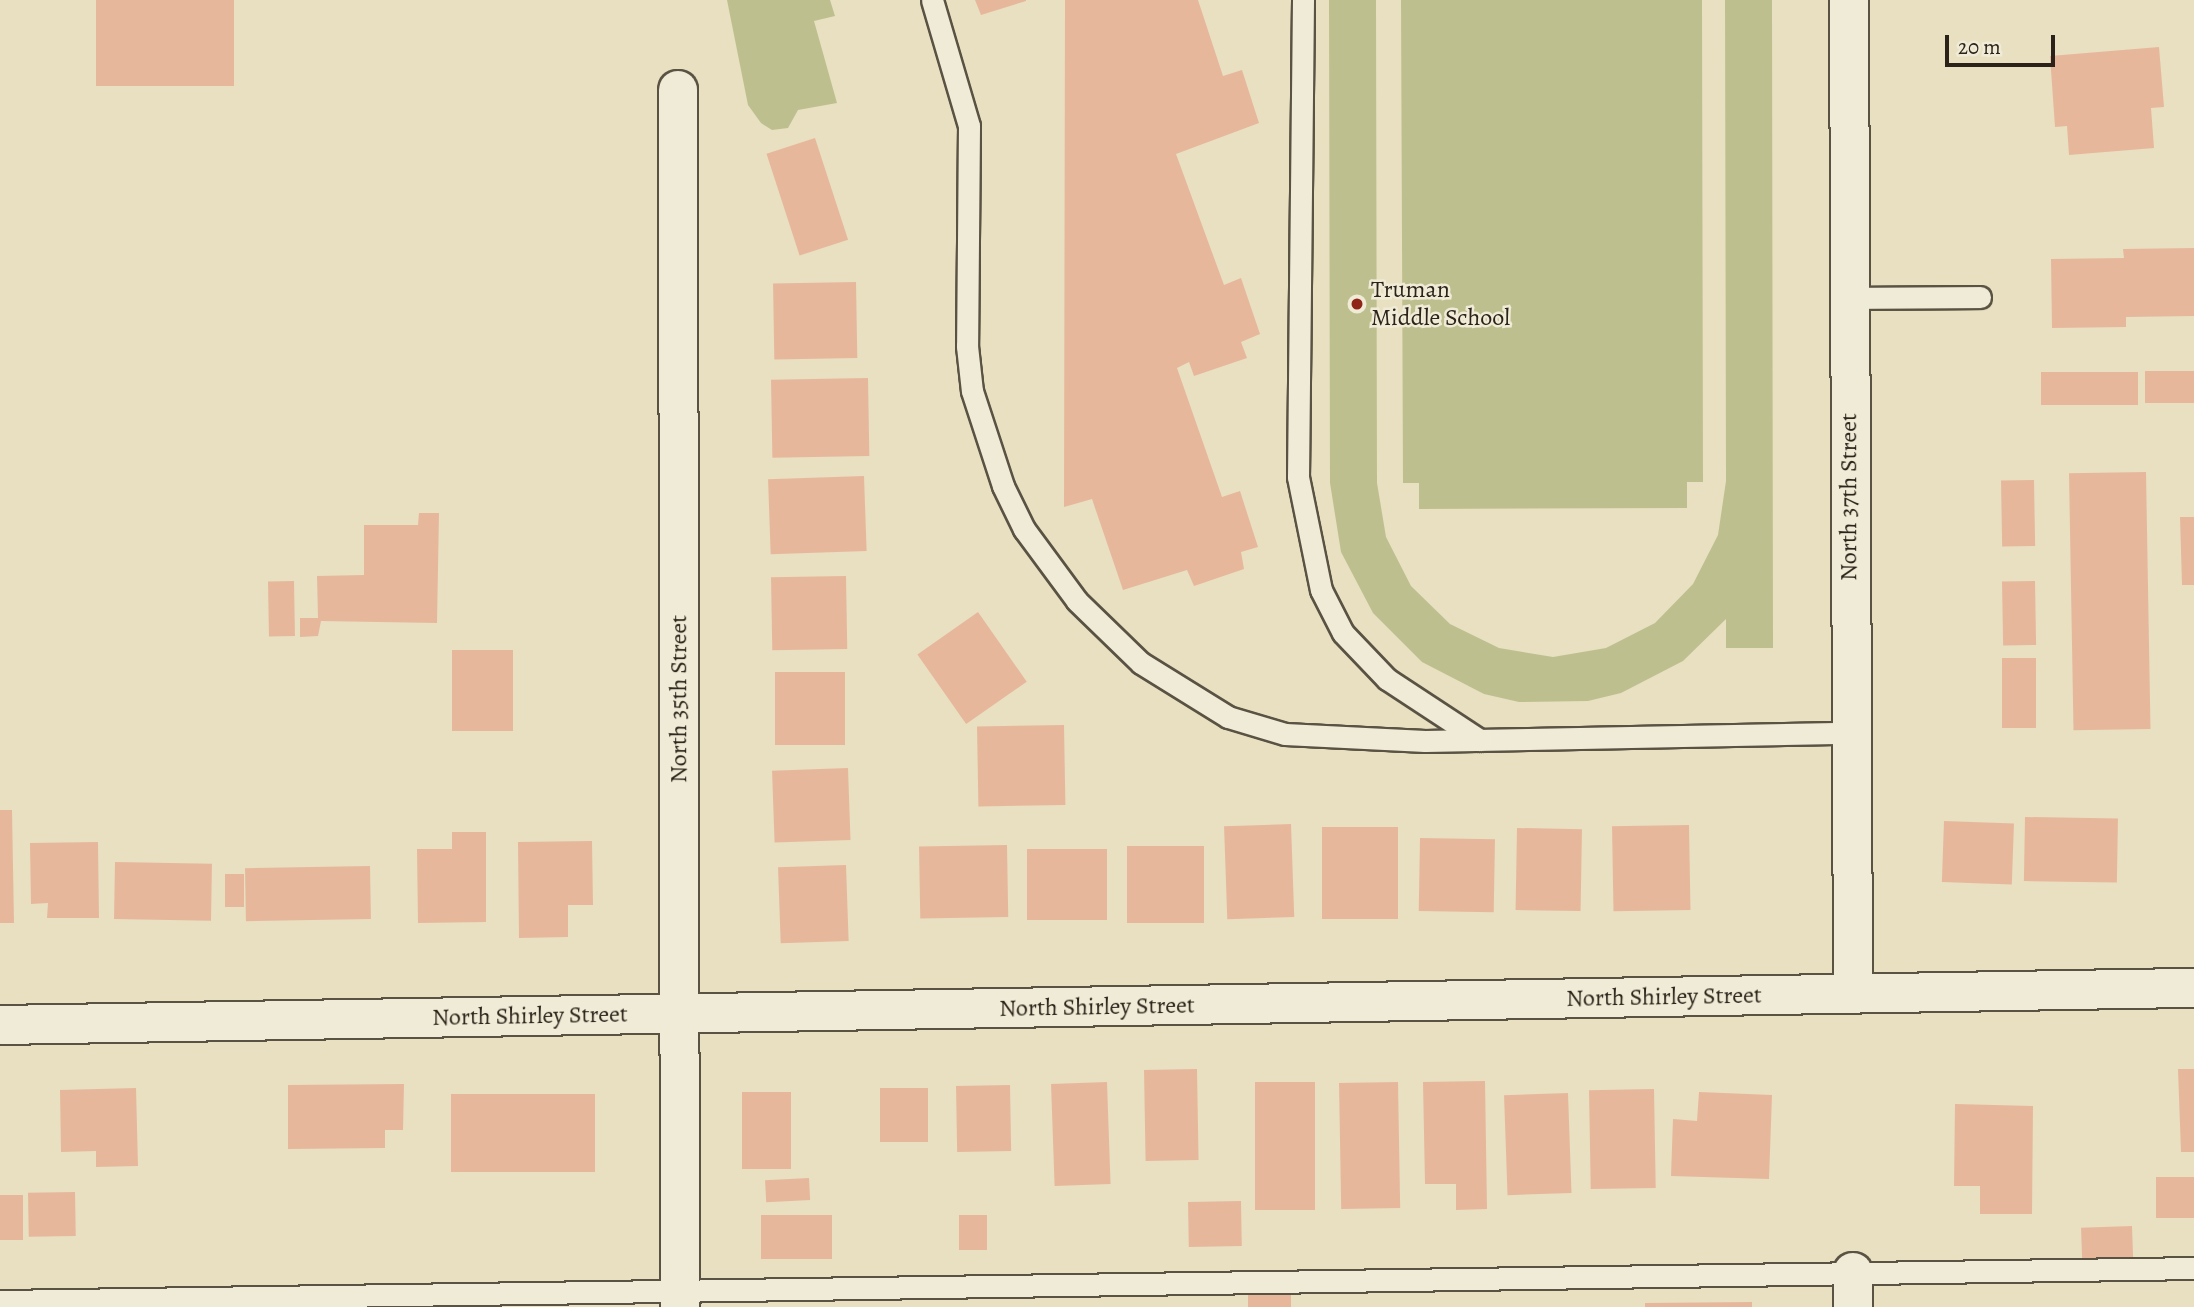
<!DOCTYPE html>
<style>
body{margin:0}
#map{position:relative;width:2194px;height:1307px;overflow:hidden;background:#e8e0c1;font-family:Alegreya,serif}
div>[style]{position:absolute}
[style*='--x']{left:calc(var(--x)*1px);top:calc(var(--y)*1px);width:calc(var(--w)*1px);rotate:calc(var(--a)*1deg)}
.green>*{inset:0;background:#bdc08e}
.building>*{inset:0;background:#e7b79c;transform-origin:0 0}
.roads{filter:drop-shadow(2px 0 #5a5243) drop-shadow(-2px 0 #5a5243) drop-shadow(0 2px #5a5243) drop-shadow(0 -2px #5a5243)}
.service>*{height:21px;margin:-10.5px;padding:0 10.5px;transform-origin:10.5px;border-radius:10.5px;background:#f0ebd7}
.minor>*{height:38px;margin:-19px;padding:0 19px;transform-origin:19px;border-radius:19px;background:#f0ebd7}
.tertiary>*{height:38px;margin:-19px;padding:0 19px;transform-origin:19px;border-radius:19px;background:#f0ebd7}
.dots>*{width:19px;height:19px;translate:-50% -50%;box-sizing:border-box;border:4px solid #f0ebd7;border-radius:50%}
span{translate:-50% -50%;white-space:nowrap;text-align:center;line-height:1.15;-webkit-text-stroke:5px #f0ebd7;paint-order:stroke}
.poi-label{font-size:24px;color:#2b2319}
.left{translate:0 -50%;text-align:left}
.street-label{font-size:24px;color:#2b2319}
.scale{position:absolute;left:1945px;top:35px;width:110px;height:32px;box-sizing:border-box;border:4px solid #2b2319;border-top:0;padding-left:9px;font-size:21px;line-height:24px;white-space:nowrap;color:#2b2319;-webkit-text-stroke:5px #f0ebd7;paint-order:stroke}
</style>
<div id="map">
<div class="green">
<i style="clip-path:polygon(727px 0,830px 0,835px 16px,814px 21px,837px 103px,798px 110px,788px 128px,772px 130px,761px 123px,748px 105px)"></i>
<i style="clip-path:polygon(1329px 0,1376px 0,1377px 483px,1386px 537px,1411px 586px,1450px 624px,1499px 648px,1553px 657px,1606px 648px,1655px 623px,1693px 584px,1718px 535px,1726px 481px,1725px 0,1772px 0,1773px 648px,1726px 648px,1726px 619px,1683px 661px,1621px 693px,1588px 701px,1519px 702px,1484px 694px,1422px 662px,1373px 613px,1341px 552px,1330px 483px)"></i>
<i style="clip-path:polygon(1401px 0,1702px 0,1703px 482px,1687px 482px,1687px 508px,1419px 509px,1419px 483px,1403px 483px)"></i>
</div>
<div class="building">
<i style="left:96px;top:0;width:138px;height:86px"></i>
<i style="clip-path:polygon(975px 0,1026px 0,1026px 1px,981px 15px)"></i>
<i style="clip-path:polygon(1065px 0,1198px 0,1223px 76px,1242px 70px,1259px 123px,1176px 154px,1224px 285px,1241px 278px,1260px 334px,1241px 342px,1247px 358px,1194px 376px,1189px 362px,1177px 368px,1222px 497px,1240px 491px,1258px 547px,1241px 552px,1244px 569px,1194px 586px,1187px 570px,1123px 590px,1092px 499px,1064px 507px)"></i>
<i style="clip-path:polygon(2159px 47px,2164px 107px,2151px 108px,2154px 148px,2069px 155px,2067px 126px,2055px 127px,2050px 56px)"></i>
<i style="left:815px;top:138px;width:107px;height:51px;rotate:72deg"></i>
<i style="clip-path:polygon(2194px 248px,2194px 316px,2126px 317px,2126px 327px,2052px 328px,2051px 259px,2124px 258px,2123px 249px)"></i>
<i style="left:856px;top:282px;width:76px;height:83px;rotate:89deg"></i>
<i style="left:2145px;top:371px;width:49px;height:32px"></i>
<i style="left:2138px;top:372px;width:33px;height:97px;rotate:90deg"></i>
<i style="left:868px;top:378px;width:78px;height:97px;rotate:89deg"></i>
<i style="left:2146px;top:472px;width:257px;height:77px;rotate:89deg"></i>
<i style="left:864px;top:476px;width:75px;height:96px;rotate:88deg"></i>
<i style="left:2034px;top:480px;width:66px;height:33px;rotate:89deg"></i>
<i style="clip-path:polygon(419px 513px,439px 513px,437px 623px,321px 621px,318px 636px,300px 637px,300px 618px,318px 618px,317px 576px,364px 575px,364px 525px,418px 525px)"></i>
<i style="clip-path:polygon(2180px 517px,2194px 517px,2194px 585px,2182px 585px)"></i>
<i style="left:846px;top:576px;width:73px;height:75px;rotate:89deg"></i>
<i style="left:294px;top:581px;width:55px;height:26px;rotate:89deg"></i>
<i style="left:2035px;top:581px;width:64px;height:33px;rotate:89deg"></i>
<i style="left:978px;top:612px;width:85px;height:74px;rotate:55deg"></i>
<i style="left:452px;top:650px;width:61px;height:81px"></i>
<i style="left:2002px;top:658px;width:34px;height:70px"></i>
<i style="left:775px;top:672px;width:70px;height:73px"></i>
<i style="left:1064px;top:725px;width:80px;height:87px;rotate:89deg"></i>
<i style="left:848px;top:768px;width:72px;height:76px;rotate:88deg"></i>
<i style="clip-path:polygon(0 810px,12px 810px,14px 923px,0 923px)"></i>
<i style="left:2025px;top:817px;width:93px;height:64px;rotate:1deg"></i>
<i style="left:1944px;top:821px;width:70px;height:61px;rotate:2deg"></i>
<i style="left:1291px;top:824px;width:93px;height:67px;rotate:88deg"></i>
<i style="left:1689px;top:825px;width:85px;height:77px;rotate:89deg"></i>
<i style="left:1322px;top:827px;width:76px;height:92px"></i>
<i style="left:1517px;top:828px;width:65px;height:82px;rotate:1deg"></i>
<i style="clip-path:polygon(452px 832px,486px 832px,486px 922px,418px 923px,417px 849px,452px 849px)"></i>
<i style="left:1420px;top:838px;width:75px;height:73px;rotate:1deg"></i>
<i style="clip-path:polygon(592px 841px,593px 905px,568px 905px,568px 937px,519px 938px,518px 842px)"></i>
<i style="clip-path:polygon(98px 842px,99px 918px,47px 918px,48px 903px,31px 904px,30px 843px)"></i>
<i style="left:1007px;top:845px;width:72px;height:88px;rotate:89deg"></i>
<i style="left:1127px;top:846px;width:77px;height:77px"></i>
<i style="left:1027px;top:849px;width:80px;height:71px"></i>
<i style="left:115px;top:862px;width:97px;height:57px;rotate:1deg"></i>
<i style="left:846px;top:865px;width:76px;height:68px;rotate:88deg"></i>
<i style="left:370px;top:866px;width:53px;height:125px;rotate:89deg"></i>
<i style="left:225px;top:874px;width:19px;height:33px"></i>
<i style="left:1197px;top:1069px;width:91px;height:53px;rotate:89deg"></i>
<i style="clip-path:polygon(2178px 1069px,2194px 1069px,2194px 1152px,2181px 1152px)"></i>
<i style="clip-path:polygon(1485px 1081px,1487px 1209px,1456px 1210px,1456px 1184px,1425px 1184px,1423px 1082px)"></i>
<i style="left:1107px;top:1082px;width:102px;height:56px;rotate:88deg"></i>
<i style="left:1315px;top:1082px;width:128px;height:60px;rotate:90deg"></i>
<i style="left:1398px;top:1082px;width:126px;height:59px;rotate:89deg"></i>
<i style="clip-path:polygon(404px 1084px,403px 1130px,385px 1130px,385px 1148px,288px 1149px,288px 1085px)"></i>
<i style="left:1010px;top:1085px;width:66px;height:54px;rotate:89deg"></i>
<i style="clip-path:polygon(136px 1088px,138px 1166px,96px 1167px,96px 1151px,61px 1152px,60px 1090px)"></i>
<i style="left:880px;top:1088px;width:48px;height:54px"></i>
<i style="left:1654px;top:1089px;width:99px;height:65px;rotate:89deg"></i>
<i style="left:742px;top:1092px;width:49px;height:77px"></i>
<i style="clip-path:polygon(1699px 1092px,1772px 1095px,1769px 1179px,1671px 1176px,1673px 1119px,1697px 1121px)"></i>
<i style="left:1568px;top:1093px;width:100px;height:64px;rotate:88deg"></i>
<i style="left:595px;top:1094px;width:78px;height:144px;rotate:90deg"></i>
<i style="clip-path:polygon(1955px 1104px,2033px 1106px,2032px 1214px,1980px 1214px,1980px 1186px,1954px 1186px)"></i>
<i style="left:2156px;top:1177px;width:38px;height:41px"></i>
<i style="left:809px;top:1178px;width:22px;height:44px;rotate:87deg"></i>
<i style="left:75px;top:1192px;width:44px;height:47px;rotate:89deg"></i>
<i style="left:0;top:1195px;width:23px;height:45px"></i>
<i style="left:1241px;top:1201px;width:45px;height:53px;rotate:89deg"></i>
<i style="left:761px;top:1215px;width:71px;height:44px"></i>
<i style="left:959px;top:1215px;width:28px;height:35px"></i>
<i style="left:2132px;top:1226px;width:31px;height:51px;rotate:88deg"></i>
<i style="left:1291px;top:1295px;width:12px;height:43px;rotate:90deg"></i>
<i style="clip-path:polygon(1752px 1302px,1752px 1307px,1645px 1307px,1645px 1303px)"></i>
</div>
<div class="roads">
<div class="service">
<i style="--x:932;--y:0;--w:131;--a:73.6"></i>
<i style="--x:969;--y:126;--w:220;--a:90.5"></i>
<i style="--x:967;--y:346;--w:45;--a:83.7"></i>
<i style="--x:972;--y:391;--w:100;--a:71.9"></i>
<i style="--x:1003;--y:486;--w:48;--a:64"></i>
<i style="--x:1024;--y:529;--w:89;--a:53.6"></i>
<i style="--x:1077;--y:601;--w:89;--a:44.1"></i>
<i style="--x:1141;--y:663;--w:102;--a:31.8"></i>
<i style="--x:1228;--y:717;--w:59;--a:16.6"></i>
<i style="--x:1285;--y:734;--w:140;--a:2.9"></i>
<i style="--x:1425;--y:741;--w:424;--a:-1.1"></i>
<i style="--x:1303;--y:0;--w:477;--a:90.6"></i>
<i style="--x:1298;--y:477;--w:115;--a:78.5"></i>
<i style="--x:1321;--y:590;--w:48;--a:62.9"></i>
<i style="--x:1343;--y:633;--w:64;--a:46.3"></i>
<i style="--x:1387;--y:679;--w:111;--a:33.3"></i>
<i style="--x:1849;--y:298;--w:131;--a:-0.4"></i>
<i style="--x:0;--y:1301;--w:2194;--a:-0.86"></i>
</div>
<div class="minor">
<i style="--x:678;--y:90;--w:1217;--a:89.91"></i>
<i style="--x:0;--y:1025;--w:2194;--a:-0.97"></i>
<i style="--x:1853;--y:1272;--w:35;--a:90"></i>
</div>
<div class="tertiary">
<i style="--x:1849;--y:0;--w:994;--a:89.77"></i>
</div>
</div>
<div class="dots">
<i style="left:1357px;top:304px;background:#8f2418"></i>
</div>
<div class="poi-label">
<span class="left" style="left:1371px;top:304px">Truman<br>Middle School</span>
</div>
<div class="street-label">
<span style="left:1849px;top:497px;rotate:-90deg">North 37th Street</span>
<span style="left:679px;top:699px;rotate:-90deg">North 35th Street</span>
<span style="left:1664px;top:997px;rotate:-1deg">North Shirley Street</span>
<span style="left:1097px;top:1007px;rotate:-1deg">North Shirley Street</span>
<span style="left:530px;top:1016px;rotate:-1deg">North Shirley Street</span>
</div>
<div class="scale">20 m</div>
</div>
